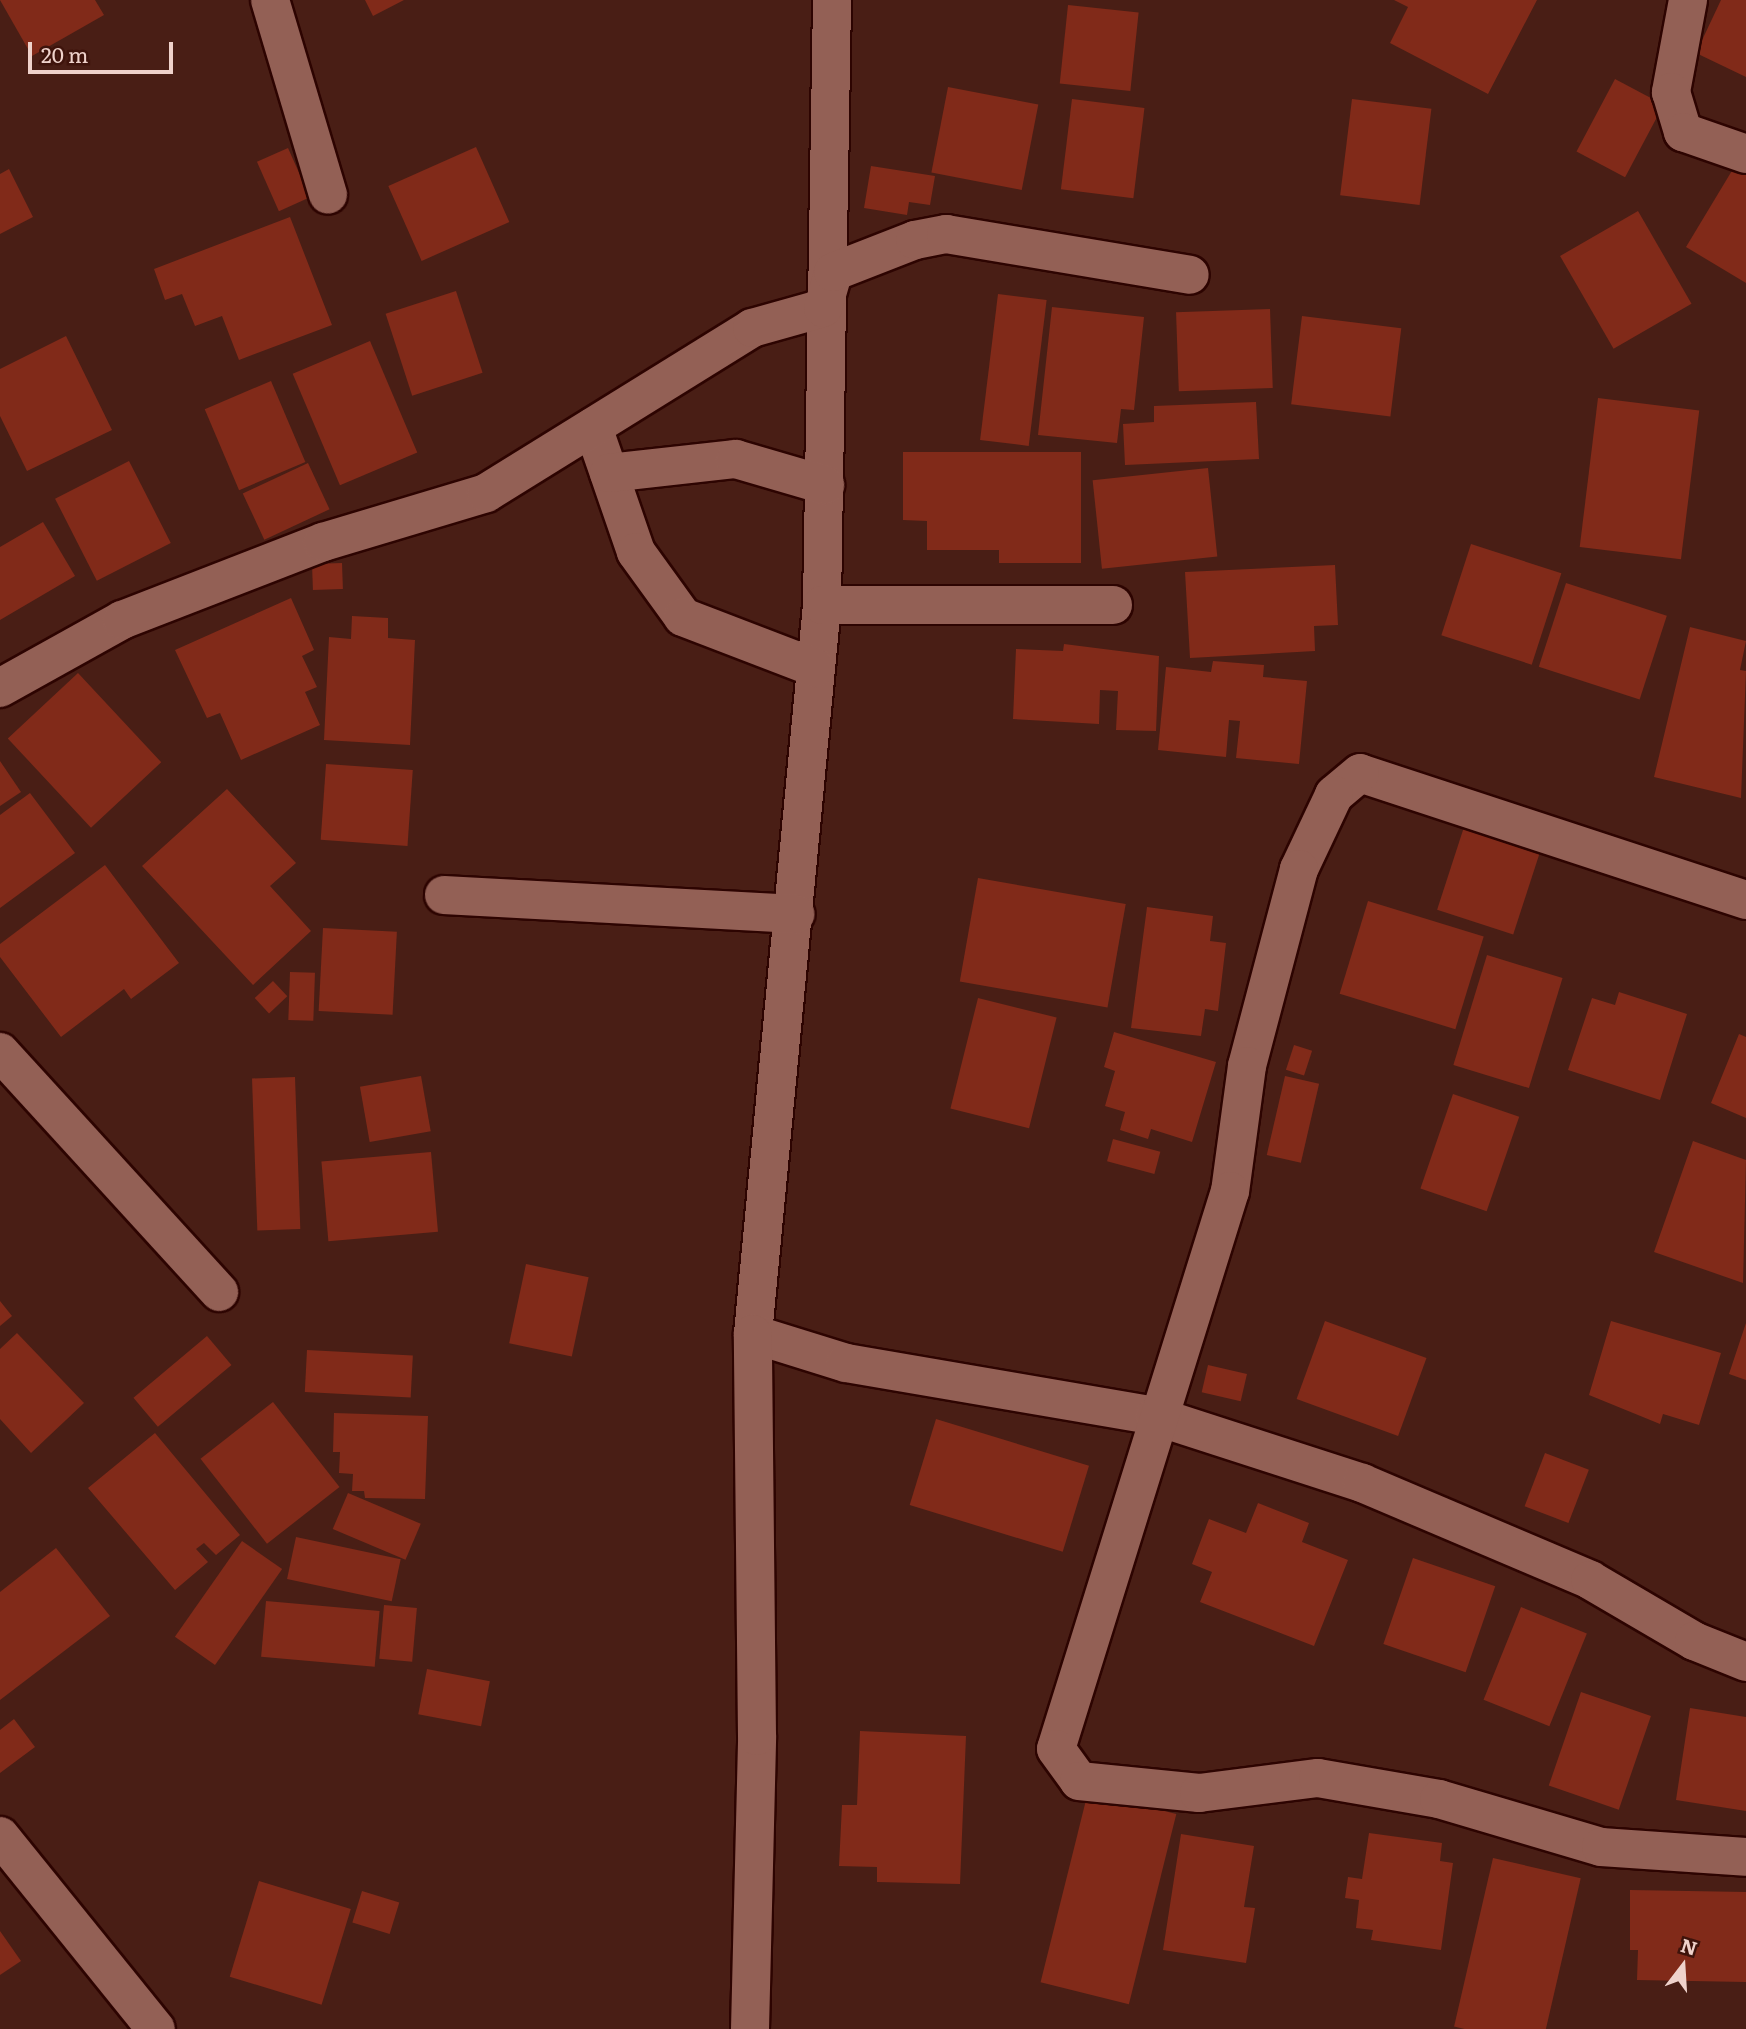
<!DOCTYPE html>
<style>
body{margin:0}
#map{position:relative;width:1746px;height:2029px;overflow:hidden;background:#491e15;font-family:Literata,serif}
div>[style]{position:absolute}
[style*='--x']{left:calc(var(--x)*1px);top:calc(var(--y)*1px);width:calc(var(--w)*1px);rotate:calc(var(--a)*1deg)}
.building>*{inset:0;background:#812a19;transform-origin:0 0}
.roads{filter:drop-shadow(2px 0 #2d0401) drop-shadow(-2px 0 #2d0401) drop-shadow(0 2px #2d0401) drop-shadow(0 -2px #2d0401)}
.minor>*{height:38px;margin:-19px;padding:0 19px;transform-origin:19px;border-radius:19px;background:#936055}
span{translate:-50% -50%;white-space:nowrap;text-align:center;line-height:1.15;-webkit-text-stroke:6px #3e130b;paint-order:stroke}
.north{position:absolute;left:1648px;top:1931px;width:70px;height:70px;-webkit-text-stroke:5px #3e130b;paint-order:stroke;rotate:17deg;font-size:19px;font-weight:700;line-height:28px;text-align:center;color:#efd2cb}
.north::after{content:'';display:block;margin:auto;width:24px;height:32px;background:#efd2cb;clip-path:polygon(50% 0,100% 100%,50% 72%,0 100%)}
.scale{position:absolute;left:28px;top:42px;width:145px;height:32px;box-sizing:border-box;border:4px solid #efd2cb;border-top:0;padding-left:9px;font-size:21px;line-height:24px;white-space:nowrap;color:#efd2cb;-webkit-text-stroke:5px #3e130b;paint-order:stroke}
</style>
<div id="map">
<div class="building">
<i style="clip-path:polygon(0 0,95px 0,104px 15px,32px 56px)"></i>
<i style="clip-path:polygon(365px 0,404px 0,373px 16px)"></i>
<i style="clip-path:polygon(1394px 0,1537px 0,1488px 94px,1390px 43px,1408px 7px)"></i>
<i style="clip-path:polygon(1721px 0,1746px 0,1746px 77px,1696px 53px)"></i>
<i style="left:1068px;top:5px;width:71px;height:79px;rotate:6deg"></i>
<i style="left:1615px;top:79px;width:55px;height:82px;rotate:28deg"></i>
<i style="left:948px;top:87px;width:92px;height:87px;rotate:11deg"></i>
<i style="left:1072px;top:99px;width:73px;height:91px;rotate:7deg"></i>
<i style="left:1352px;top:99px;width:80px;height:97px;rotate:7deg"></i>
<i style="left:476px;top:147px;width:82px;height:96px;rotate:66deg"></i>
<i style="left:288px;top:148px;width:54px;height:34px;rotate:66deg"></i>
<i style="clip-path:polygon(1736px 164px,1746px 170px,1746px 283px,1686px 247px)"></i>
<i style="clip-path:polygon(871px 166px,935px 176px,930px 205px,909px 202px,907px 215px,864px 208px)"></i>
<i style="clip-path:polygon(9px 169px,33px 217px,0 234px,0 174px)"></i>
<i style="left:1638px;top:211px;width:107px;height:90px;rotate:60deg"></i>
<i style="clip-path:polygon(290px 217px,332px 325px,239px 360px,222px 316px,195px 326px,182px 294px,165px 300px,154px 269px)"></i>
<i style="left:456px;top:291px;width:86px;height:74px;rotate:72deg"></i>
<i style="left:998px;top:294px;width:49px;height:147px;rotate:7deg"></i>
<i style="clip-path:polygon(1052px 307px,1144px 317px,1134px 410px,1121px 409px,1117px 443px,1038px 435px)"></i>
<i style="left:1270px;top:309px;width:79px;height:94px;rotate:88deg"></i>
<i style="left:1302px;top:316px;width:100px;height:89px;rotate:7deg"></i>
<i style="clip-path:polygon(66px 336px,112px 430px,27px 471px,0 416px,0 369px)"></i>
<i style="left:370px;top:341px;width:121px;height:84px;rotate:67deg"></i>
<i style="left:271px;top:381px;width:88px;height:72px;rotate:67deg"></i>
<i style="left:1598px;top:398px;width:102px;height:150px;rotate:7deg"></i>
<i style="clip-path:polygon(1256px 402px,1259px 459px,1125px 465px,1123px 424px,1154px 422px,1154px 406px)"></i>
<i style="clip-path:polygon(903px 452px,1081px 452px,1081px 563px,999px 563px,999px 550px,927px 550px,927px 521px,903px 520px)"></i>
<i style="left:129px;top:461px;width:92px;height:83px;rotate:63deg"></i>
<i style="left:308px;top:463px;width:51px;height:72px;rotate:65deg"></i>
<i style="left:1208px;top:468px;width:89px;height:116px;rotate:84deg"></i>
<i style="clip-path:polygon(43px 522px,75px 576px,0 620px,0 547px)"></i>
<i style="left:1471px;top:544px;width:95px;height:96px;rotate:18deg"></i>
<i style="left:342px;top:563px;width:26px;height:30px;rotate:88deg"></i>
<i style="clip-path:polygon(1335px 565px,1338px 625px,1314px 626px,1315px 651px,1190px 658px,1185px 572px)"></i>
<i style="left:1566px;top:583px;width:106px;height:88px;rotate:18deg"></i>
<i style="clip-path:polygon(291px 598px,314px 650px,302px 656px,317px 687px,305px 692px,320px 725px,241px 760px,220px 713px,207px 718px,175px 650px)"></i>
<i style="clip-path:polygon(352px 616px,388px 618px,388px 638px,415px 640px,410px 745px,324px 740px,329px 637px,351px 639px)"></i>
<i style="clip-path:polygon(1690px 627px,1746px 641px,1740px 670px,1746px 671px,1741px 798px,1654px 777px)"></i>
<i style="clip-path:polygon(1064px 644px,1159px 656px,1156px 731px,1116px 730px,1118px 691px,1100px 690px,1099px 724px,1013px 719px,1016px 649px,1063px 651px)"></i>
<i style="clip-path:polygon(1213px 661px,1264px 665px,1263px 677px,1307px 681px,1299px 764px,1236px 758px,1240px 721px,1229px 720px,1226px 757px,1158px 750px,1166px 667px,1211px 672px)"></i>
<i style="left:78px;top:673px;width:122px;height:96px;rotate:47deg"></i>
<i style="clip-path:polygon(0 761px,21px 792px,0 806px)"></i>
<i style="left:326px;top:764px;width:87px;height:76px;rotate:4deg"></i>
<i style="clip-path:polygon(227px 789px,296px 863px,270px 886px,311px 931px,253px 985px,142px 866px)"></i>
<i style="clip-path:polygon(30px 793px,75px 853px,0 908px,0 815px)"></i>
<i style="left:1464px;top:827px;width:80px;height:87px;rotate:18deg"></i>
<i style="clip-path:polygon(105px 865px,179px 963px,131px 999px,124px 989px,61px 1037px,0 957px,0 944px)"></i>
<i style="left:978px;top:878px;width:150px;height:105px;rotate:10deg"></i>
<i style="left:1368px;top:901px;width:121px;height:97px;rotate:17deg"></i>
<i style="clip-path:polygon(1147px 907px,1213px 916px,1210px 941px,1226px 943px,1218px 1011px,1205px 1009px,1201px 1036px,1131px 1028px)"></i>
<i style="left:323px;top:928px;width:74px;height:83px;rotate:3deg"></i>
<i style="left:1487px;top:955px;width:79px;height:115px;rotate:17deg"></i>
<i style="left:290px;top:972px;width:25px;height:48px;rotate:2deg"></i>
<i style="left:273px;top:981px;width:21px;height:25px;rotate:47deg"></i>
<i style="clip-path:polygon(1619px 992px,1687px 1014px,1660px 1100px,1568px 1070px,1592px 998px,1615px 1005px)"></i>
<i style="left:978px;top:998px;width:81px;height:114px;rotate:14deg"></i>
<i style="clip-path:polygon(1114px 1032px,1216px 1062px,1192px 1142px,1151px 1129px,1148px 1139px,1120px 1130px,1125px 1112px,1105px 1106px,1115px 1071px,1104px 1067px)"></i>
<i style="clip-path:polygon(1739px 1034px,1746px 1037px,1746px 1118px,1711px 1103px)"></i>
<i style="left:1294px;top:1045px;width:19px;height:26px;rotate:18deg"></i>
<i style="left:421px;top:1076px;width:56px;height:62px;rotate:80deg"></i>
<i style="left:1285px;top:1076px;width:35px;height:81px;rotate:13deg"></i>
<i style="left:295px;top:1077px;width:152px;height:43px;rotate:88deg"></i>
<i style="left:1453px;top:1094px;width:70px;height:100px;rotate:19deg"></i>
<i style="left:1113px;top:1139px;width:49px;height:23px;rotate:15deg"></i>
<i style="clip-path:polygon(1693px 1141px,1746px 1160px,1743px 1283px,1654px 1252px)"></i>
<i style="left:431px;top:1152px;width:80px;height:110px;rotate:85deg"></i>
<i style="left:526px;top:1264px;width:64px;height:81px;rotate:12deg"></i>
<i style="clip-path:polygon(0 1301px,12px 1316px,0 1326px)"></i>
<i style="left:1325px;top:1321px;width:108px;height:83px;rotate:20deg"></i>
<i style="clip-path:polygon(1611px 1321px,1721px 1353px,1699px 1425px,1663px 1414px,1660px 1424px,1589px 1395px)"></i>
<i style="clip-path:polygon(1746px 1323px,1746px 1380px,1729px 1374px)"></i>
<i style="clip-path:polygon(17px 1333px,84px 1403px,31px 1453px,0 1419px,0 1349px)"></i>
<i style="left:207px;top:1336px;width:38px;height:96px;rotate:50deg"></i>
<i style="left:307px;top:1350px;width:106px;height:42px;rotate:3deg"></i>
<i style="left:1208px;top:1365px;width:40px;height:28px;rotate:13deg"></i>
<i style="left:273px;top:1402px;width:108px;height:92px;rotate:52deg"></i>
<i style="clip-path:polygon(334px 1413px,428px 1416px,425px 1499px,365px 1498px,364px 1491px,352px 1491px,353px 1474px,339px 1473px,340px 1452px,333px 1452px)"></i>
<i style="left:936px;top:1419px;width:160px;height:90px;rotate:17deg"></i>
<i style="clip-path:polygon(155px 1433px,240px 1535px,216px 1555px,204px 1543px,196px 1549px,208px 1562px,175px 1590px,88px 1488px)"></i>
<i style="left:1545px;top:1453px;width:47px;height:57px;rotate:21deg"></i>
<i style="left:348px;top:1493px;width:79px;height:39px;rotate:23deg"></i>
<i style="clip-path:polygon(1258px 1503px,1309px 1523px,1302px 1542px,1348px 1560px,1314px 1646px,1200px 1602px,1212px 1572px,1192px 1564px,1209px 1519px,1246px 1533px)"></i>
<i style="left:296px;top:1537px;width:107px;height:43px;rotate:12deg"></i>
<i style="left:242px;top:1541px;width:49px;height:117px;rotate:35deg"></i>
<i style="clip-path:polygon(56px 1548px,110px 1616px,0 1700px,0 1592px)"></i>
<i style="left:1413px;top:1558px;width:87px;height:91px;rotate:19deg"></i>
<i style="left:266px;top:1601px;width:114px;height:56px;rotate:5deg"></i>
<i style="left:384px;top:1605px;width:33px;height:54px;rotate:5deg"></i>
<i style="left:1521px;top:1607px;width:71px;height:100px;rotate:22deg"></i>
<i style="left:427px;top:1669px;width:64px;height:46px;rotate:11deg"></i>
<i style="left:1581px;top:1692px;width:74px;height:99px;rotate:19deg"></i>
<i style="clip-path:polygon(1690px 1708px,1746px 1717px,1746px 1811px,1676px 1800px)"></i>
<i style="clip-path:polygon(14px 1719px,35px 1747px,0 1773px,0 1730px)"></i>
<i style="clip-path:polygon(860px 1731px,966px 1736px,960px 1884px,877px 1882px,877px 1867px,839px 1866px,842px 1805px,857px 1805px)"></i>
<i style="left:1088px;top:1792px;width:91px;height:196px;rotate:14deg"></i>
<i style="clip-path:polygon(1369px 1833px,1442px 1843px,1440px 1861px,1453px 1863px,1441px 1950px,1371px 1940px,1373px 1930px,1356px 1928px,1359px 1900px,1345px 1898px,1348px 1877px,1362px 1879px)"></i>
<i style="clip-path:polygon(1181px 1834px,1254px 1846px,1244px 1907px,1255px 1908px,1246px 1963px,1163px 1950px)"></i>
<i style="left:1493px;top:1858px;width:90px;height:173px;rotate:13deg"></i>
<i style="left:259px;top:1881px;width:96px;height:100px;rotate:17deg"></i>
<i style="clip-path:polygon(1630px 1890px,1746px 1892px,1746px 1982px,1637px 1980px,1638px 1950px,1630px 1950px)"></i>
<i style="left:362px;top:1891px;width:39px;height:33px;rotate:17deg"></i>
<i style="clip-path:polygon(0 1931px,21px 1961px,0 1975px)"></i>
</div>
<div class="roads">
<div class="minor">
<i style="--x:270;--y:0;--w:203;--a:73.4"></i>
<i style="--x:832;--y:0;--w:605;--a:90.95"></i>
<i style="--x:822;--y:605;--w:732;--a:95.41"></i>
<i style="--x:753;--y:1334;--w:97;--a:17.3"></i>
<i style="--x:846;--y:1363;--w:314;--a:9.7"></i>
<i style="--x:1155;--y:1416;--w:218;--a:17.9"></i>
<i style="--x:1362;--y:1483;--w:248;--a:23"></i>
<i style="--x:1590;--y:1580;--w:121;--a:30.4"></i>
<i style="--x:1694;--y:1641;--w:56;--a:22"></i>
<i style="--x:1688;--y:0;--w:94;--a:100.5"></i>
<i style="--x:1671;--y:92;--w:42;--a:73.3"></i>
<i style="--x:1683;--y:132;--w:67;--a:19.2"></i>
<i style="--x:593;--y:427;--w:132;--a:71"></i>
<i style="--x:636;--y:552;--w:80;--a:54.1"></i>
<i style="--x:683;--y:617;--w:142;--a:21"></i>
<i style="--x:609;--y:473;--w:128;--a:-6.3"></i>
<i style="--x:736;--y:459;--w:93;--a:16.3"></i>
<i style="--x:822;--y:605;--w:291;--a:0"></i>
<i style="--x:0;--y:688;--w:140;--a:-29.1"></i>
<i style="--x:122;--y:620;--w:216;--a:-21.2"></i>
<i style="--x:323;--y:542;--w:170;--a:-16.7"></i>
<i style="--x:486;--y:493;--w:313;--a:-31.8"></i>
<i style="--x:752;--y:328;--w:74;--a:-15.7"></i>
<i style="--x:823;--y:308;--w:37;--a:-74"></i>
<i style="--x:833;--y:272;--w:88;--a:-21.3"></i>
<i style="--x:915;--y:240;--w:32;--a:-11"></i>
<i style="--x:946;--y:234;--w:247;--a:9.5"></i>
<i style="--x:444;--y:895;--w:352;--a:3.1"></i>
<i style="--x:1746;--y:900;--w:406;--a:-161.8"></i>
<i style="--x:1360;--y:773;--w:34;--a:140"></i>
<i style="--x:1334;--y:795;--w:82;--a:115.3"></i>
<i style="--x:1299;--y:869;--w:204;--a:104.8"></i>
<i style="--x:1247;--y:1066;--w:126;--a:97.7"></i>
<i style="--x:1230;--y:1191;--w:584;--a:107.32"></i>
<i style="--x:1056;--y:1749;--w:39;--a:54"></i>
<i style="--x:1079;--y:1781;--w:121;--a:5.7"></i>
<i style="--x:1199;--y:1793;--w:120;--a:-7.2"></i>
<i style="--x:1318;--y:1778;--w:123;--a:9.8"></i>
<i style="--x:1439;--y:1799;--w:169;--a:16.5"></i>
<i style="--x:1601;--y:1847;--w:145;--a:3.9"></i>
<i style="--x:0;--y:1052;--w:325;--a:47.6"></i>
<i style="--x:0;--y:1836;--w:248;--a:51.1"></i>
<i style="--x:750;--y:2029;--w:293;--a:-88.6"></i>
<i style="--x:757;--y:1736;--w:402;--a:-90.6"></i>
</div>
</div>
<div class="north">N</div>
<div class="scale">20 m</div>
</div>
